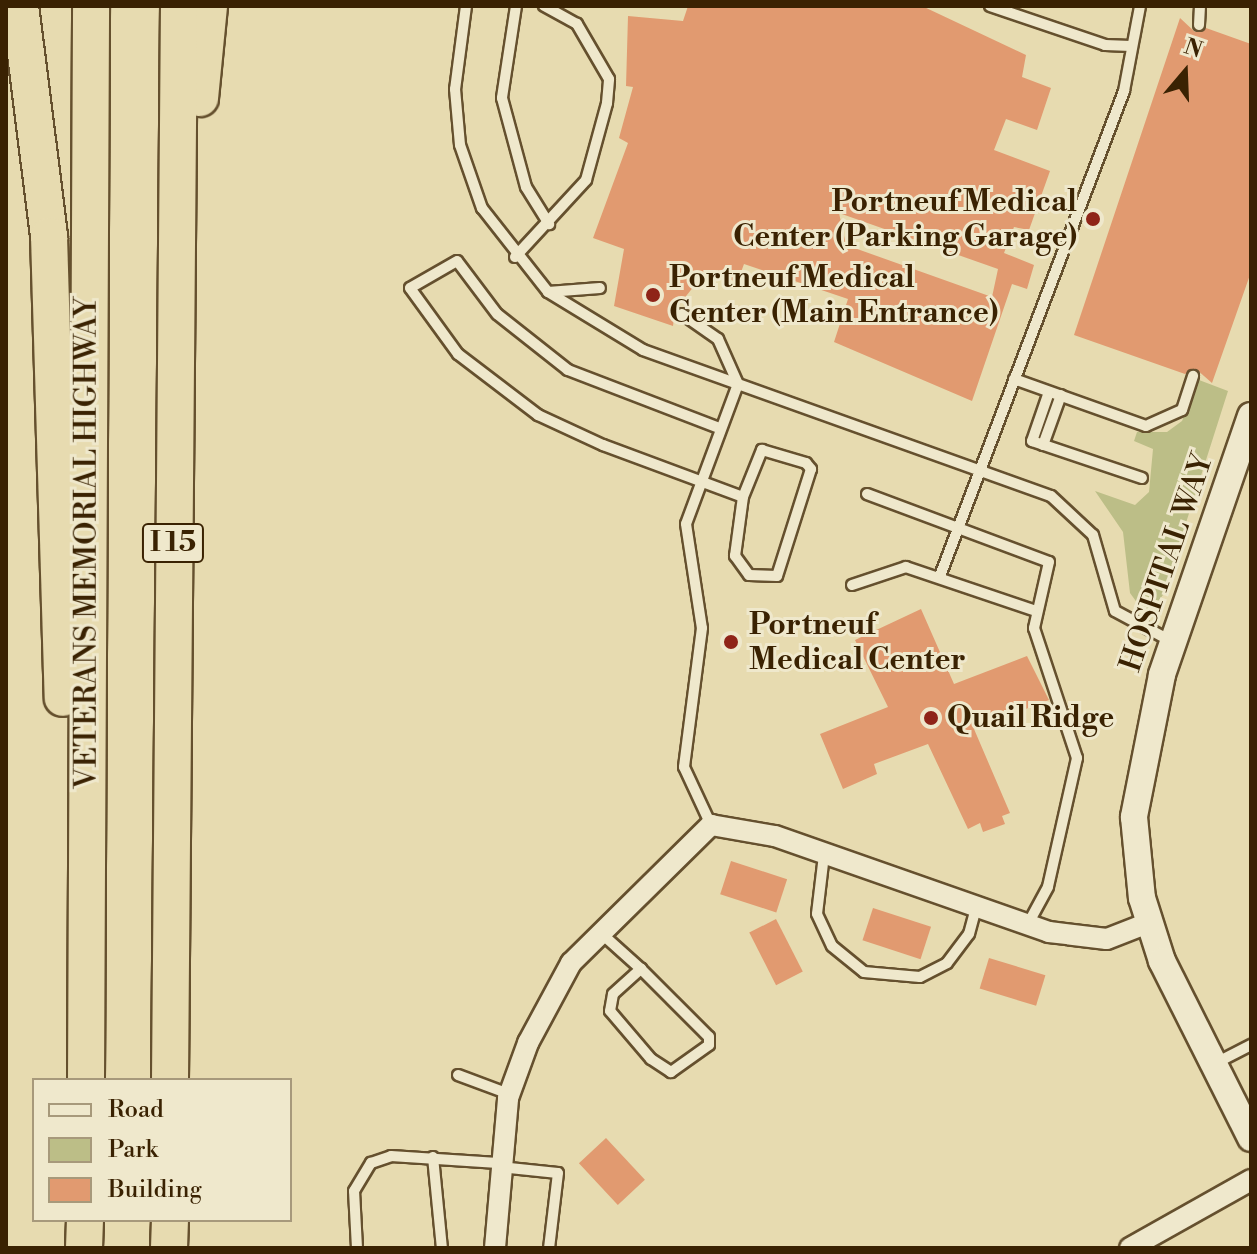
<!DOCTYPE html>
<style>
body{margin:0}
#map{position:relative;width:1257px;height:1254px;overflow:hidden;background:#e7dbb0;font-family:"Libre Bodoni",serif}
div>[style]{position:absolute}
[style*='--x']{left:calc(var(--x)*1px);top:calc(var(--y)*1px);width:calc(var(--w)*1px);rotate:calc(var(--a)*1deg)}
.green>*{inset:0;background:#bcbe87}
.building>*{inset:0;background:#e19a70;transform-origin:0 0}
.roads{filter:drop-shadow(2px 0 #65502e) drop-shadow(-2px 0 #65502e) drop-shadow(0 2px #65502e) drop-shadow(0 -2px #65502e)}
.service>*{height:10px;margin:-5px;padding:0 5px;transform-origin:5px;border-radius:5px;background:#efe8cc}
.minor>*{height:20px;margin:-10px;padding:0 10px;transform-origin:10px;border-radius:10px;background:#efe8cc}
.tertiary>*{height:26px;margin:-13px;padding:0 13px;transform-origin:13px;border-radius:13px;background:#efe8cc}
.motorway>*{height:36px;margin:-18px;padding:0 18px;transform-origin:18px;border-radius:18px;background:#e7dbb0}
.dots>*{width:22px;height:22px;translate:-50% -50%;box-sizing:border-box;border:4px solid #efe8cc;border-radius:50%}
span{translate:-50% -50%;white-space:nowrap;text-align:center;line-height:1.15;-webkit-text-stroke:6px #efe8cc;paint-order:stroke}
.shield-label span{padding:2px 6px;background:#efe8cc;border:2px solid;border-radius:6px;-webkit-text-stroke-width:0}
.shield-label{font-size:28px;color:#3a2202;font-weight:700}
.poi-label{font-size:30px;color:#3a2202;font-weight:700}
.right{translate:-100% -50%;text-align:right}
.left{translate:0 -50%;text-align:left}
.street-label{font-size:30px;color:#3a2202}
.frame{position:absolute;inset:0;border:8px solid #3a2202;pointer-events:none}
.legend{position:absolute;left:32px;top:1078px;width:260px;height:144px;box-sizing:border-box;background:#efe8cc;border:2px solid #a7997b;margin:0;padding:10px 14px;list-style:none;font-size:24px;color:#3a2202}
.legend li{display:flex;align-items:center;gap:16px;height:40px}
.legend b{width:40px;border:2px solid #a7997b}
.north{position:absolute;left:1145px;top:32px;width:80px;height:80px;-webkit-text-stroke:6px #efe8cc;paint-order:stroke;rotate:19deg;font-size:22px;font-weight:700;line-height:32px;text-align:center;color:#3a2202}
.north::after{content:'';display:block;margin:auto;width:28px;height:36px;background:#3a2202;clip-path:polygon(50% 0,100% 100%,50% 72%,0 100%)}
</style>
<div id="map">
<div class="green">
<i style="clip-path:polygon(1199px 380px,1228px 391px,1163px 595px,1151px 610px,1141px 608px,1130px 593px,1123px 532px,1095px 491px,1135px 505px,1149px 492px,1153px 449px,1134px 441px,1137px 432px,1167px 432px,1182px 421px)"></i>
</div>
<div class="building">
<i style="clip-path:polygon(evenodd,688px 6px,922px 6px,1026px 55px,1022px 77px,1051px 88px,1037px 130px,1006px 119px,994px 150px,1050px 171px,1029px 230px,1014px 227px,1004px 253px,1034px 265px,1027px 289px,1012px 284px,972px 401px,834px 342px,848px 299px,744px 264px,737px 283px,706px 271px,675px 310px,673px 326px,614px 306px,624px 249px,593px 238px,628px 143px,619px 138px,633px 87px,626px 86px,628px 16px,683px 21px,688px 6px,839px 213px,998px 269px,992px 297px,846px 245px,839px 213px)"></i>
<i style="clip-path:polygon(1180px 18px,1195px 32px,1206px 28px,1251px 44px,1251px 272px,1212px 383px,1196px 369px,1185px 374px,1074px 335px)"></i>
<i style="clip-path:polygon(921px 609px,954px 684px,1027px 656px,1049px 700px,974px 729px,1010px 813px,1002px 816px,1005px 824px,983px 832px,980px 823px,968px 829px,928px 744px,874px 764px,877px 774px,843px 789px,820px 734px,888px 707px,855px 640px)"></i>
<i style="left:731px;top:861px;width:59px;height:35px;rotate:18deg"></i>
<i style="left:873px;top:908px;width:61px;height:34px;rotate:18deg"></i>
<i style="left:776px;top:919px;width:59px;height:30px;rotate:63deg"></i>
<i style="left:989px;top:958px;width:59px;height:32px;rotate:17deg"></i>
<i style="left:606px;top:1138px;width:57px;height:37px;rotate:47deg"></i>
</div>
<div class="roads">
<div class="service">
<i style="--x:466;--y:6;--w:84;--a:97.5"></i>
<i style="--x:455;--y:89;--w:56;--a:84.9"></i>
<i style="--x:460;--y:145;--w:67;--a:70.8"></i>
<i style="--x:482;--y:208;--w:107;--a:51.8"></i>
<i style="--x:548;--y:292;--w:111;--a:31.4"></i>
<i style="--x:643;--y:350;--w:433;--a:19.7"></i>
<i style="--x:1051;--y:496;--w:57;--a:42.9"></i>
<i style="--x:1093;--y:535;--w:79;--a:73.9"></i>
<i style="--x:1115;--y:611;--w:64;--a:28.2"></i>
<i style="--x:516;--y:6;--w:93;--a:98.7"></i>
<i style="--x:502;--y:98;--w:92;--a:74.9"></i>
<i style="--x:526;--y:187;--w:44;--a:58.1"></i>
<i style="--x:990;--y:6;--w:121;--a:18.7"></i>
<i style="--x:1105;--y:45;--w:26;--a:2"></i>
<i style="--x:1199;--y:25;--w:19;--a:-87"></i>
<i style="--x:515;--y:257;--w:105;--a:-47.3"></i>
<i style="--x:586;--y:180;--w:80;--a:-74.7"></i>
<i style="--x:607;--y:103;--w:24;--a:-85"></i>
<i style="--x:609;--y:79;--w:64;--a:-120.2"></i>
<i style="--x:577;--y:24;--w:38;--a:-151"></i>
<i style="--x:548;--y:292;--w:52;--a:-4.4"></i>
<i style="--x:682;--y:314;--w:44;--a:34.8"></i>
<i style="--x:718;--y:339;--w:49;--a:66"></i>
<i style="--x:738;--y:384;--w:149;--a:110.4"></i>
<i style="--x:686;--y:524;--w:105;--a:81.3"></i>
<i style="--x:702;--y:628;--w:140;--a:97.4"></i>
<i style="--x:684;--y:767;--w:64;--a:65"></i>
<i style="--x:1014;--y:379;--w:140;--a:19.6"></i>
<i style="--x:1146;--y:426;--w:39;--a:-24"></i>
<i style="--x:1182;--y:410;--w:36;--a:-72"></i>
<i style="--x:1049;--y:392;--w:52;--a:109.1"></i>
<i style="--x:1032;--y:441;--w:116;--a:18.6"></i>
<i style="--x:719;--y:428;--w:162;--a:-159"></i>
<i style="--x:568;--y:370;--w:90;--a:-141.7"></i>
<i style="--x:497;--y:314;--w:66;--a:-127"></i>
<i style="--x:457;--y:261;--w:54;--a:150.1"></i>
<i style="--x:410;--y:288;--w:82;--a:54"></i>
<i style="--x:458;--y:354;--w:101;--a:37.3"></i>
<i style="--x:538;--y:415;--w:72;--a:24.8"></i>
<i style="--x:603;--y:445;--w:149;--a:20.4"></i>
<i style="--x:743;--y:497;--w:51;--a:-68"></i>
<i style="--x:762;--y:450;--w:46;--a:16.5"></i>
<i style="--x:806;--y:463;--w:8;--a:50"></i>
<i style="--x:811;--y:469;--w:112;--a:107.6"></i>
<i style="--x:777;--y:576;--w:28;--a:-178"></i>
<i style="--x:749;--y:575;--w:24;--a:-126"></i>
<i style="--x:735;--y:556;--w:60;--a:-82.3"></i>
<i style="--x:1043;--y:445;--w:53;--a:-70.2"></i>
<i style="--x:867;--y:494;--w:194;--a:20.5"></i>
<i style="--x:1049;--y:562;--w:68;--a:102.8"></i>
<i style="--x:1034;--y:628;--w:137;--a:71.7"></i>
<i style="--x:1077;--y:758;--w:132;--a:102.7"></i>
<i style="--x:1048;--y:887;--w:42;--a:118.4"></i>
<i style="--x:940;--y:576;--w:519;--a:-69.22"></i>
<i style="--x:1124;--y:91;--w:86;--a:-79.3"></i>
<i style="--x:852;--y:585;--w:57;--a:-18.4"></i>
<i style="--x:906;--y:567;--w:137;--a:18.7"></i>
<i style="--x:824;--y:855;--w:59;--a:96.8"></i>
<i style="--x:817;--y:914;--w:35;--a:65"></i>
<i style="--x:832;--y:946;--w:41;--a:39.1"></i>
<i style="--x:864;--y:972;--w:56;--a:5.1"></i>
<i style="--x:920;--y:977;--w:30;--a:-27"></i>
<i style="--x:947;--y:963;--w:36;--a:-53"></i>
<i style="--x:969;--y:934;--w:28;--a:-75"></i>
<i style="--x:602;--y:934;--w:52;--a:41.9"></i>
<i style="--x:641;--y:969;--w:96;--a:45"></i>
<i style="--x:709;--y:1037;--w:8;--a:90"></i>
<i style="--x:709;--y:1045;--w:47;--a:144.6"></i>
<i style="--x:671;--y:1072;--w:24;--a:-147"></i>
<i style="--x:651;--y:1059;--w:63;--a:-130.5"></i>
<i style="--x:610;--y:1011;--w:17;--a:-80"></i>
<i style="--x:613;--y:994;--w:38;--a:-42"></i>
<i style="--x:1214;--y:1064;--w:42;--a:-27.2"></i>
<i style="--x:458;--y:1075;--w:54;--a:20.4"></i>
<i style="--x:433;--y:1157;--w:91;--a:84.4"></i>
<i style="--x:500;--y:1167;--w:58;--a:5.9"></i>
<i style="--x:558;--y:1173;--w:76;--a:96.8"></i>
<i style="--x:357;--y:1248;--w:57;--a:-93"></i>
<i style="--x:354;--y:1191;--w:33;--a:-59"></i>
<i style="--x:371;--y:1163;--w:21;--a:-19"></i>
<i style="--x:391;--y:1156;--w:107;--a:3.7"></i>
</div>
<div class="minor">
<i style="--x:495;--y:1248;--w:151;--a:-85"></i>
<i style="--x:508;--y:1098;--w:59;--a:-70"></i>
<i style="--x:528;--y:1043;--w:91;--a:-61.7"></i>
<i style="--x:571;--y:963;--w:197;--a:-44.6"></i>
<i style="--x:711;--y:825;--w:65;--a:9.8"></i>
<i style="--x:775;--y:836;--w:290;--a:19.3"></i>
<i style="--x:1049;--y:932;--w:58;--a:6.9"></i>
<i style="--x:1107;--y:939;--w:44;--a:-21.3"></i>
<i style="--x:1130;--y:1248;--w:139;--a:-29.3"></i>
</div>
<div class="tertiary">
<i style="--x:1251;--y:416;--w:274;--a:109"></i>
<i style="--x:1162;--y:675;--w:145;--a:101.2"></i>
<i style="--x:1134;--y:817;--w:81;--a:84.4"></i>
<i style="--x:1142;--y:898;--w:66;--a:72.4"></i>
<i style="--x:1162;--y:961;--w:198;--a:63.3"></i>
</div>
<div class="motorway">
<i style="--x:20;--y:6;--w:232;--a:82.8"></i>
<i style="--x:49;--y:236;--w:462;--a:88.3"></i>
<i style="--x:200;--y:98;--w:92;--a:-84.4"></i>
<i style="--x:86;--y:1080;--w:1074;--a:-89.73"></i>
<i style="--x:170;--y:1080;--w:1074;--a:-89.52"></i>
<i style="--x:84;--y:1248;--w:28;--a:-88"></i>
<i style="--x:169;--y:1248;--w:28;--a:-88"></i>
</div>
</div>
<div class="dots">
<i style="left:1093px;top:219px;background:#8f2418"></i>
<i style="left:653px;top:295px;background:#8f2418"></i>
<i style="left:731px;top:642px;background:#8f2418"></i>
<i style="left:931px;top:718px;background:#8f2418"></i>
</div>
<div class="shield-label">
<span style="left:173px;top:543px">I 15</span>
</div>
<div class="poi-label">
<span class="right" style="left:1077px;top:219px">Portneuf Medical<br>Center (Parking Garage)</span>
<span class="left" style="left:669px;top:295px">Portneuf Medical<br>Center (Main Entrance)</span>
<span class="left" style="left:749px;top:642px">Portneuf<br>Medical Center</span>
<span class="left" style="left:947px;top:718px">Quail Ridge</span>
</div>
<div class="street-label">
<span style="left:87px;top:543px;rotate:-90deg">VETERANS MEMORIAL HIGHWAY</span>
<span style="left:1167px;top:563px;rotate:-71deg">HOSPITAL WAY</span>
</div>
<div class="frame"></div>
<ul class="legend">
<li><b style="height:10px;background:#efe8cc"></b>Road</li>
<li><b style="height:22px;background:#bcbe87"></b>Park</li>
<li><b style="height:22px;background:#e19a70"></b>Building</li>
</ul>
<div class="north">N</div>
</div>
